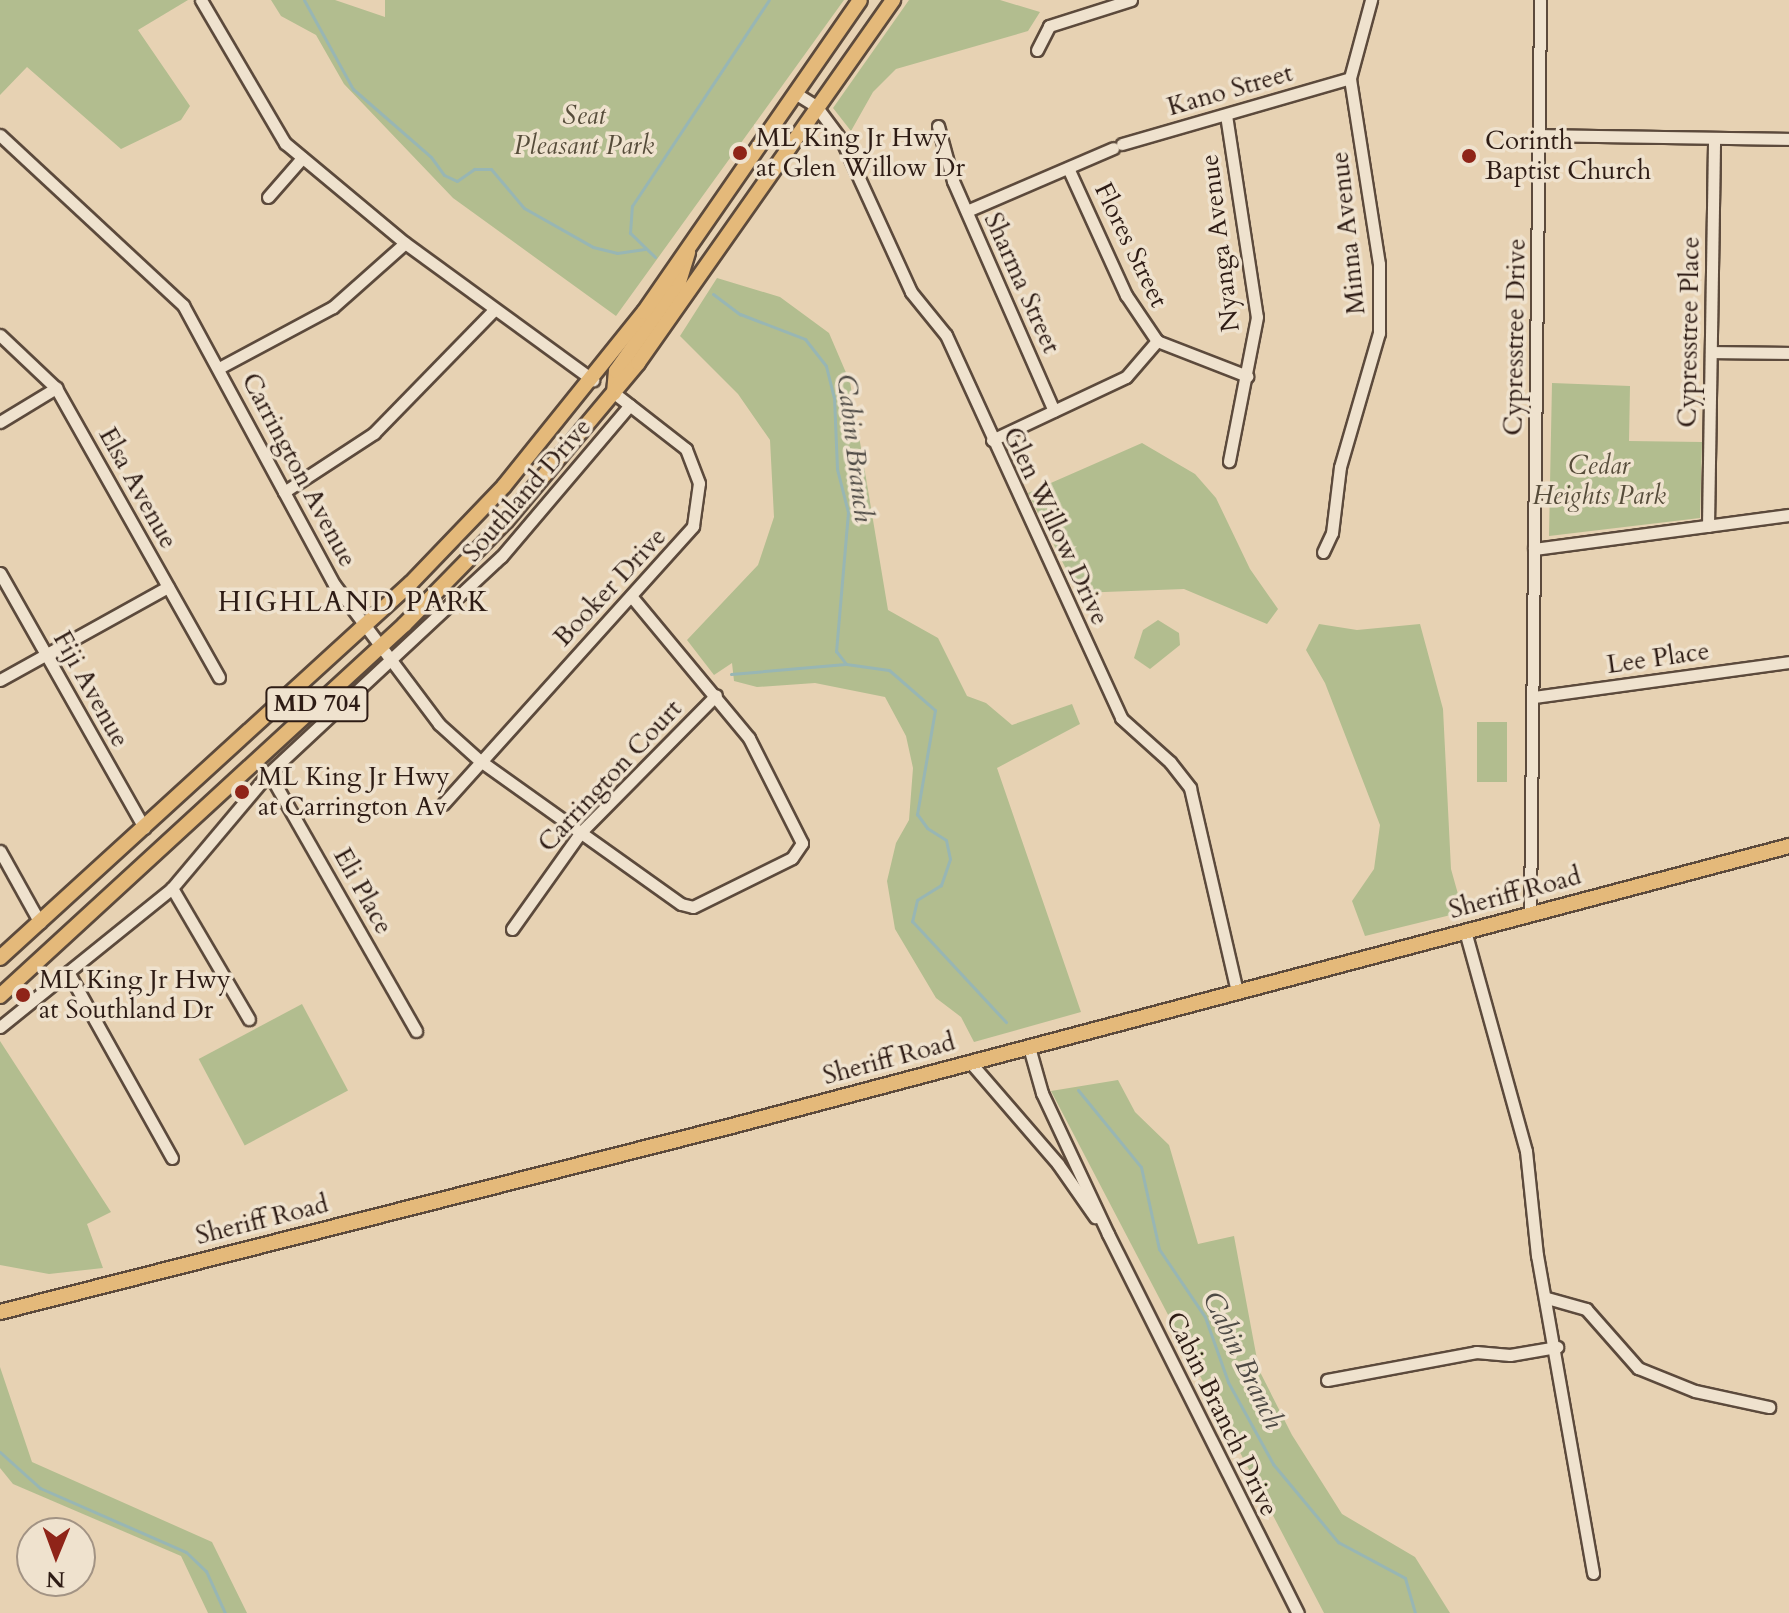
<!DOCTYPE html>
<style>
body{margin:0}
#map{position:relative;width:1789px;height:1613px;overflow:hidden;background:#e7d2b3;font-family:Cardo,serif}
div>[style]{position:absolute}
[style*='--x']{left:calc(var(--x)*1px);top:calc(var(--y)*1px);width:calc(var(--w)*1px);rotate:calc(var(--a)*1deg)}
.green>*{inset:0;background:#b2bd8f;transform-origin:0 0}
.stream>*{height:3px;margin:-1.5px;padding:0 1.5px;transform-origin:1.5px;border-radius:1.5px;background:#98b6b4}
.roads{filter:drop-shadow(2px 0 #5c4a3c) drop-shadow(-2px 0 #5c4a3c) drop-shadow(0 2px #5c4a3c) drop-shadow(0 -2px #5c4a3c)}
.minor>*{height:11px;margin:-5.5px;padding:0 5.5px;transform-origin:5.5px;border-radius:5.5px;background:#efe2ce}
.major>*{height:14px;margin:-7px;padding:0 7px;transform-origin:7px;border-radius:7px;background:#e4b97a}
.dots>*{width:22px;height:22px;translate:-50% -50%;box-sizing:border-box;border:4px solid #efe2ce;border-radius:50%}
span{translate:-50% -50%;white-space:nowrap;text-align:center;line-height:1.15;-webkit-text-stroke:7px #efe2ce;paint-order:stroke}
.shield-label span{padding:2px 6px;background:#efe2ce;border:2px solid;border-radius:6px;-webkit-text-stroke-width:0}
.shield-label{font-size:24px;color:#2e1c15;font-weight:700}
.street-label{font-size:26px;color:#2e1c15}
.park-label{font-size:26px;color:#564c3a;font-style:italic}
.poi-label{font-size:26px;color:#2e1c15}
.left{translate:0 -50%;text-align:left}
.water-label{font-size:28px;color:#4e4a45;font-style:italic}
.neighbourhood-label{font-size:28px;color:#2e1c15;letter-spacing:2px}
.north{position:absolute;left:16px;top:1517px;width:80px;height:80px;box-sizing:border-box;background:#efe2ce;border:2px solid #a29384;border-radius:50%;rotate:181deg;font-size:22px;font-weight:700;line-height:32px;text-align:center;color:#2e1c15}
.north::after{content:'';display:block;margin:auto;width:28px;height:36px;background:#8f2418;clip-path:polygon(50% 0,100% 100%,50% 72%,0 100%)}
</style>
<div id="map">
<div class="green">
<i style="clip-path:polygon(0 0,188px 0,138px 30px,190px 106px,181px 120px,121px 149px,27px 67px,0 95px)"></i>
<i style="clip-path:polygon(271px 0,335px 0,385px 17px,385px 0,844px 0,616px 316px,453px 198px,344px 84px,316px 35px,281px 16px)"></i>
<i style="clip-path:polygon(909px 0,1000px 0,1040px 12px,1028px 31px,896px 69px,873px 92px,851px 131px,833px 108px)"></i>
<i style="clip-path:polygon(717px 278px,780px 297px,829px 333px,850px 382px,888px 610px,938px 638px,967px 696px,986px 703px,1012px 725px,1072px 704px,1080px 724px,997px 768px,1081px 1012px,974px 1042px,961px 1017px,936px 998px,895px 929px,887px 881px,896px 843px,909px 820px,913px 768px,906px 736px,885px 697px,815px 683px,757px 687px,734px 681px,732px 663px,714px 675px,687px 640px,758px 565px,774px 517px,770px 440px,738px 394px,680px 336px)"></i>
<i style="clip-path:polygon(1552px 383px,1630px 386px,1629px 441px,1702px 442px,1700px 518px,1549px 536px)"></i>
<i style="clip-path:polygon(1142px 443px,1195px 474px,1216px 498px,1250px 569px,1278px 609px,1267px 624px,1184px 589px,1078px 593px,1028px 493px)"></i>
<i style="clip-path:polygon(1158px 620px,1179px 633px,1180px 645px,1150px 669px,1134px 658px,1143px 630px)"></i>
<i style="clip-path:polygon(1319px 624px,1357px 630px,1420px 624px,1443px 709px,1451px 869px,1463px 912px,1365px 936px,1352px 901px,1374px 869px,1380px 825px,1325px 683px,1306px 650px)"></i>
<i style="left:1477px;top:722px;width:30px;height:60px"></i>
<i style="left:302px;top:1004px;width:98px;height:117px;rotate:62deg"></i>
<i style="clip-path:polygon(0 1041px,111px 1212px,87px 1224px,103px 1268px,49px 1274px,0 1265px)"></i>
<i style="clip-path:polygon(1118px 1080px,1135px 1112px,1169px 1145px,1198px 1244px,1234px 1236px,1259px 1370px,1292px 1435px,1342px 1514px,1415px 1557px,1450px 1613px,1324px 1613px,1051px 1091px)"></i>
<i style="clip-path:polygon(0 1367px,32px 1462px,212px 1542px,247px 1613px,208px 1613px,181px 1556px,13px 1484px,0 1468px)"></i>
</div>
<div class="stream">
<i style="--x:304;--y:0;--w:102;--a:61.2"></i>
<i style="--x:353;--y:89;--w:103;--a:41.1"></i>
<i style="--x:431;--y:157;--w:22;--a:54"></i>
<i style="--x:444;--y:175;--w:14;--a:25"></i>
<i style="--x:457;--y:181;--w:21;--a:-35"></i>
<i style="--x:474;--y:169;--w:17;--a:0"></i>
<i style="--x:491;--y:169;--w:51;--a:49.8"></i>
<i style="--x:524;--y:208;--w:79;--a:29.5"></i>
<i style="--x:593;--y:247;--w:25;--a:14"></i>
<i style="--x:617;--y:253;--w:28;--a:-8"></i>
<i style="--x:655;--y:257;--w:35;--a:-136"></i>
<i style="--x:630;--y:233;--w:27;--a:-86"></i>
<i style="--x:632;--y:206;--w:247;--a:-56.4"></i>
<i style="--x:713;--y:294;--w:34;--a:37"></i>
<i style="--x:740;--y:314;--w:70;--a:21"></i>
<i style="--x:805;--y:339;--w:34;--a:52"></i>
<i style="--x:826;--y:366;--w:32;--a:76"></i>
<i style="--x:834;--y:397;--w:72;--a:87.6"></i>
<i style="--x:837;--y:469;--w:44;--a:75.7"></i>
<i style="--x:848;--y:512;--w:140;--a:94.9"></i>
<i style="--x:836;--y:651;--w:16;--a:52"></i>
<i style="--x:846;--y:664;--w:43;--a:7.9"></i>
<i style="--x:889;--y:670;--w:61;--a:41"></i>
<i style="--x:935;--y:710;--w:106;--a:99.8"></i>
<i style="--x:917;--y:814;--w:17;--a:54"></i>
<i style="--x:927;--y:828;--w:22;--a:32"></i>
<i style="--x:946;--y:840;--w:19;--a:78"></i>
<i style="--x:950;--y:859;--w:28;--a:109"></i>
<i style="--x:941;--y:885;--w:28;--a:148"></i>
<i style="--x:917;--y:900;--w:22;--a:103"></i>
<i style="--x:912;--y:921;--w:138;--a:47.1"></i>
<i style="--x:731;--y:674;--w:115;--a:-5"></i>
<i style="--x:1078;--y:1090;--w:99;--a:50.7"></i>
<i style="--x:1141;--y:1167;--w:84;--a:77.6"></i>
<i style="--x:1159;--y:1249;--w:82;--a:55.9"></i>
<i style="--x:1205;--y:1317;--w:69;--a:70.5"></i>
<i style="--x:1228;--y:1382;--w:94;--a:61.2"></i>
<i style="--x:1273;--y:1464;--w:102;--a:50.2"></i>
<i style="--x:1338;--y:1542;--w:76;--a:28.2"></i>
<i style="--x:1405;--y:1578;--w:36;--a:74"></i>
<i style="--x:0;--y:1452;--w:54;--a:42"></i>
<i style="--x:40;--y:1488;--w:159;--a:23.7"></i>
<i style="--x:186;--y:1552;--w:28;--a:44"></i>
<i style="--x:206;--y:1571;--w:46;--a:65.7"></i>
</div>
<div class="roads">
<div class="minor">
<i style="--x:201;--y:0;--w:166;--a:59.6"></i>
<i style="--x:285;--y:143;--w:156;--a:39.8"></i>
<i style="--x:405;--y:243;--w:233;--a:36.1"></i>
<i style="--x:1037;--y:50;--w:27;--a:-63"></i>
<i style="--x:1049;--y:26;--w:86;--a:-17.6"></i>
<i style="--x:795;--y:93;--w:25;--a:32"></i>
<i style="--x:816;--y:106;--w:44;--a:53.4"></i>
<i style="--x:842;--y:141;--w:166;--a:65.4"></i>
<i style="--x:911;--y:292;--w:55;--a:50.9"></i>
<i style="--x:946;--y:335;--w:421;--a:65.4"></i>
<i style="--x:1121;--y:718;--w:66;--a:41.9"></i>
<i style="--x:1170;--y:762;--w:33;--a:52"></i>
<i style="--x:1190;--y:788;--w:208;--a:77"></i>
<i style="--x:1226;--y:115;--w:204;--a:81.3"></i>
<i style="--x:1257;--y:317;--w:147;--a:101"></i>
<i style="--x:938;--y:126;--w:57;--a:74.7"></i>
<i style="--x:953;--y:181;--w:251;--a:66.3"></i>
<i style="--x:0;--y:135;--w:250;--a:42.9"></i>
<i style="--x:183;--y:305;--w:317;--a:61.6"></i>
<i style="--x:334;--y:584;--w:175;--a:53.1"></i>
<i style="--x:439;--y:724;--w:54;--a:42"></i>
<i style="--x:479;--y:760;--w:248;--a:35.5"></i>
<i style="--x:681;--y:904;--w:12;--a:14"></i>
<i style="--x:693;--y:907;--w:110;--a:-26.3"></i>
<i style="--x:792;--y:858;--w:18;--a:-56"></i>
<i style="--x:802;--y:843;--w:118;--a:-116.8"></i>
<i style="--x:749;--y:738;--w:183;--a:-129.7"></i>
<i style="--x:1538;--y:135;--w:251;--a:0.9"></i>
<i style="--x:1122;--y:144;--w:237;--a:-16.1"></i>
<i style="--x:1068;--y:168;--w:140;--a:65.5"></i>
<i style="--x:1126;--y:295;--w:55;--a:56"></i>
<i style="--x:1157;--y:341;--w:97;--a:21.3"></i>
<i style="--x:268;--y:197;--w:52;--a:-48.9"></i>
<i style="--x:967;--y:211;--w:159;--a:-23.3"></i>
<i style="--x:0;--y:335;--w:77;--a:43.4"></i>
<i style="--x:56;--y:388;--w:332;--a:60.6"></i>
<i style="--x:1711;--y:352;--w:78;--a:0.7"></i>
<i style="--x:219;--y:368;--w:129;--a:-28.2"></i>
<i style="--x:333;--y:307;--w:96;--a:-41.6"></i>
<i style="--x:0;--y:422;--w:66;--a:-31.3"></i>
<i style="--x:992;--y:440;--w:148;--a:-25.2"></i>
<i style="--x:1126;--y:377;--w:48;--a:-49.3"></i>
<i style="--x:284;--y:492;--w:108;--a:-33.2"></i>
<i style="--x:374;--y:433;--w:172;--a:-45.7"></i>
<i style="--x:1708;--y:526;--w:388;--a:-89.1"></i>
<i style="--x:1534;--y:549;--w:257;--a:-7.6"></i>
<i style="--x:1323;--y:552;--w:21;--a:-65"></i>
<i style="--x:1332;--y:533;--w:66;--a:-83.1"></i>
<i style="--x:1340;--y:467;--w:140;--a:-73.8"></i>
<i style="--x:1379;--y:333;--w:69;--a:-90"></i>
<i style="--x:1379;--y:264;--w:188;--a:-98.9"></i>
<i style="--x:1350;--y:78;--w:81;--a:-74.9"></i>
<i style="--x:0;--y:573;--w:293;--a:60.5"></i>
<i style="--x:0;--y:680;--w:192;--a:-29"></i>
<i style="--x:1534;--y:697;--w:257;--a:-7.8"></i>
<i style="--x:269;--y:773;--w:297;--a:60.3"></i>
<i style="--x:443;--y:804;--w:374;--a:-48"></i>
<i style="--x:693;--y:526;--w:43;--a:-82.1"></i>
<i style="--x:699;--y:483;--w:36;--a:-111"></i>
<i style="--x:686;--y:449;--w:91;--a:-142.1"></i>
<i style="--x:0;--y:851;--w:82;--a:60.9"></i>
<i style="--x:172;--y:888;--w:152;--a:59.6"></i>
<i style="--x:1530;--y:914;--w:914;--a:-89.37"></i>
<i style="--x:512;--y:929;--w:119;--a:-54.6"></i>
<i style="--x:581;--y:832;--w:192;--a:-45.4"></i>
<i style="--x:1465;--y:931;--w:228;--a:74.5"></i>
<i style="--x:1526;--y:1151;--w:105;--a:84"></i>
<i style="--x:1537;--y:1255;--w:323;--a:80"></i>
<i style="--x:68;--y:972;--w:213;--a:60.8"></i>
<i style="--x:0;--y:1027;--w:221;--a:-38.9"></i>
<i style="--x:172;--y:888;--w:150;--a:-49.9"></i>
<i style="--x:269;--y:773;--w:317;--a:-43"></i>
<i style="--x:501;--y:557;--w:199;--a:-49.7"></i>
<i style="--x:1029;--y:1047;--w:48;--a:74.2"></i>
<i style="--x:1042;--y:1093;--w:156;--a:64.9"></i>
<i style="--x:1108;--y:1234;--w:424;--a:63.4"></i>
<i style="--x:970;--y:1062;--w:135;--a:49.2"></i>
<i style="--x:1058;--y:1164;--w:65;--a:55.1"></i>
<i style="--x:1547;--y:1298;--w:41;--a:15.8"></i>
<i style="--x:1586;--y:1309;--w:79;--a:48.6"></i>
<i style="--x:1638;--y:1368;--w:61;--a:22"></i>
<i style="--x:1695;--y:1391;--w:76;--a:12.2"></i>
<i style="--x:1327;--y:1380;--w:152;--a:-10.6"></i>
<i style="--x:1476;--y:1352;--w:34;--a:5"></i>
<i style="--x:1510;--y:1355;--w:48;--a:-9.7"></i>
</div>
<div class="major">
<i style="--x:614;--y:393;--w:22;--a:-85"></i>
<i style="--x:616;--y:371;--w:109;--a:-54.7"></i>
<i style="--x:679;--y:282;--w:31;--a:-73"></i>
<i style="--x:0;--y:958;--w:556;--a:-42.38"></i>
<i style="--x:411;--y:583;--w:134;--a:-46.2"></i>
<i style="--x:504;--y:486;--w:223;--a:-51.2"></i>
<i style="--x:644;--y:312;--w:379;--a:-55.3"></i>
<i style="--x:0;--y:996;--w:549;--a:-42.56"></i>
<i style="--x:404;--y:625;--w:146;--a:-45.6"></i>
<i style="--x:506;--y:521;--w:206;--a:-50.1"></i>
<i style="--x:638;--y:363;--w:444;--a:-54.9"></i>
<i style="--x:0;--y:1312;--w:751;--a:-14.26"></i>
<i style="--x:728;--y:1127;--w:1098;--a:-14.83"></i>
</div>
</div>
<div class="dots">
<i style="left:740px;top:153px;background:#8f2418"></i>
<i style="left:1469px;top:156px;background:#8f2418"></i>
<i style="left:242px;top:792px;background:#8f2418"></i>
<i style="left:23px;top:995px;background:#8f2418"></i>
</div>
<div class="shield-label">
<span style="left:317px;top:704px">MD 704</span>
</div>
<div class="street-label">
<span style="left:1230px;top:90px;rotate:-16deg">Kano Street</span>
<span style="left:1348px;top:233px;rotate:-96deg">Minna Avenue</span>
<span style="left:1220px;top:243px;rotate:-97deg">Nyanga Avenue</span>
<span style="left:1131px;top:245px;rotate:64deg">Flores Street</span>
<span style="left:1022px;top:283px;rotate:66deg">Sharma Street</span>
<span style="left:1689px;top:332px;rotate:-89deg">Cypresstree Place</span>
<span style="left:1515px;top:337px;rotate:-89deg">Cypresstree Drive</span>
<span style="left:299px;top:470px;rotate:62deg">Carrington Avenue</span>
<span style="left:138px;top:488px;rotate:61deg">Elsa Avenue</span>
<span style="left:527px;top:490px;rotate:-49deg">Southland Drive</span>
<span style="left:1056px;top:526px;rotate:65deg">Glen Willow Drive</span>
<span style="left:610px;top:587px;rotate:-47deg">Booker Drive</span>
<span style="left:1658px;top:658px;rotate:-8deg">Lee Place</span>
<span style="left:91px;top:689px;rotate:61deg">Fiji Avenue</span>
<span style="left:610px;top:776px;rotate:-47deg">Carrington Court</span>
<span style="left:363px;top:891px;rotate:61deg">Eli Place</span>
<span style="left:1515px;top:893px;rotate:-15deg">Sheriff Road</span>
<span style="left:889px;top:1059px;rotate:-15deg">Sheriff Road</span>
<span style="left:262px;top:1220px;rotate:-14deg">Sheriff Road</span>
<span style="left:1222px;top:1414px;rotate:64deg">Cabin Branch Drive</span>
</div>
<div class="park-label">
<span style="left:584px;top:131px">Seat<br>Pleasant Park</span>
<span style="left:1599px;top:481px">Cedar<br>Heights Park</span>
</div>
<div class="poi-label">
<span class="left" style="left:756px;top:153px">ML King Jr Hwy<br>at Glen Willow Dr</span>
<span class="left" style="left:1485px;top:156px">Corinth<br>Baptist Church</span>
<span class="left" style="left:258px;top:792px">ML King Jr Hwy<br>at Carrington Av</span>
<span class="left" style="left:39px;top:995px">ML King Jr Hwy<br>at Southland Dr</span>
</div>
<div class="water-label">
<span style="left:855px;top:448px;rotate:83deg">Cabin Branch</span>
<span style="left:1243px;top:1360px;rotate:64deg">Cabin Branch</span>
</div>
<div class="neighbourhood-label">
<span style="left:354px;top:602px">HIGHLAND PARK</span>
</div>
<div class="north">N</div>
</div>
